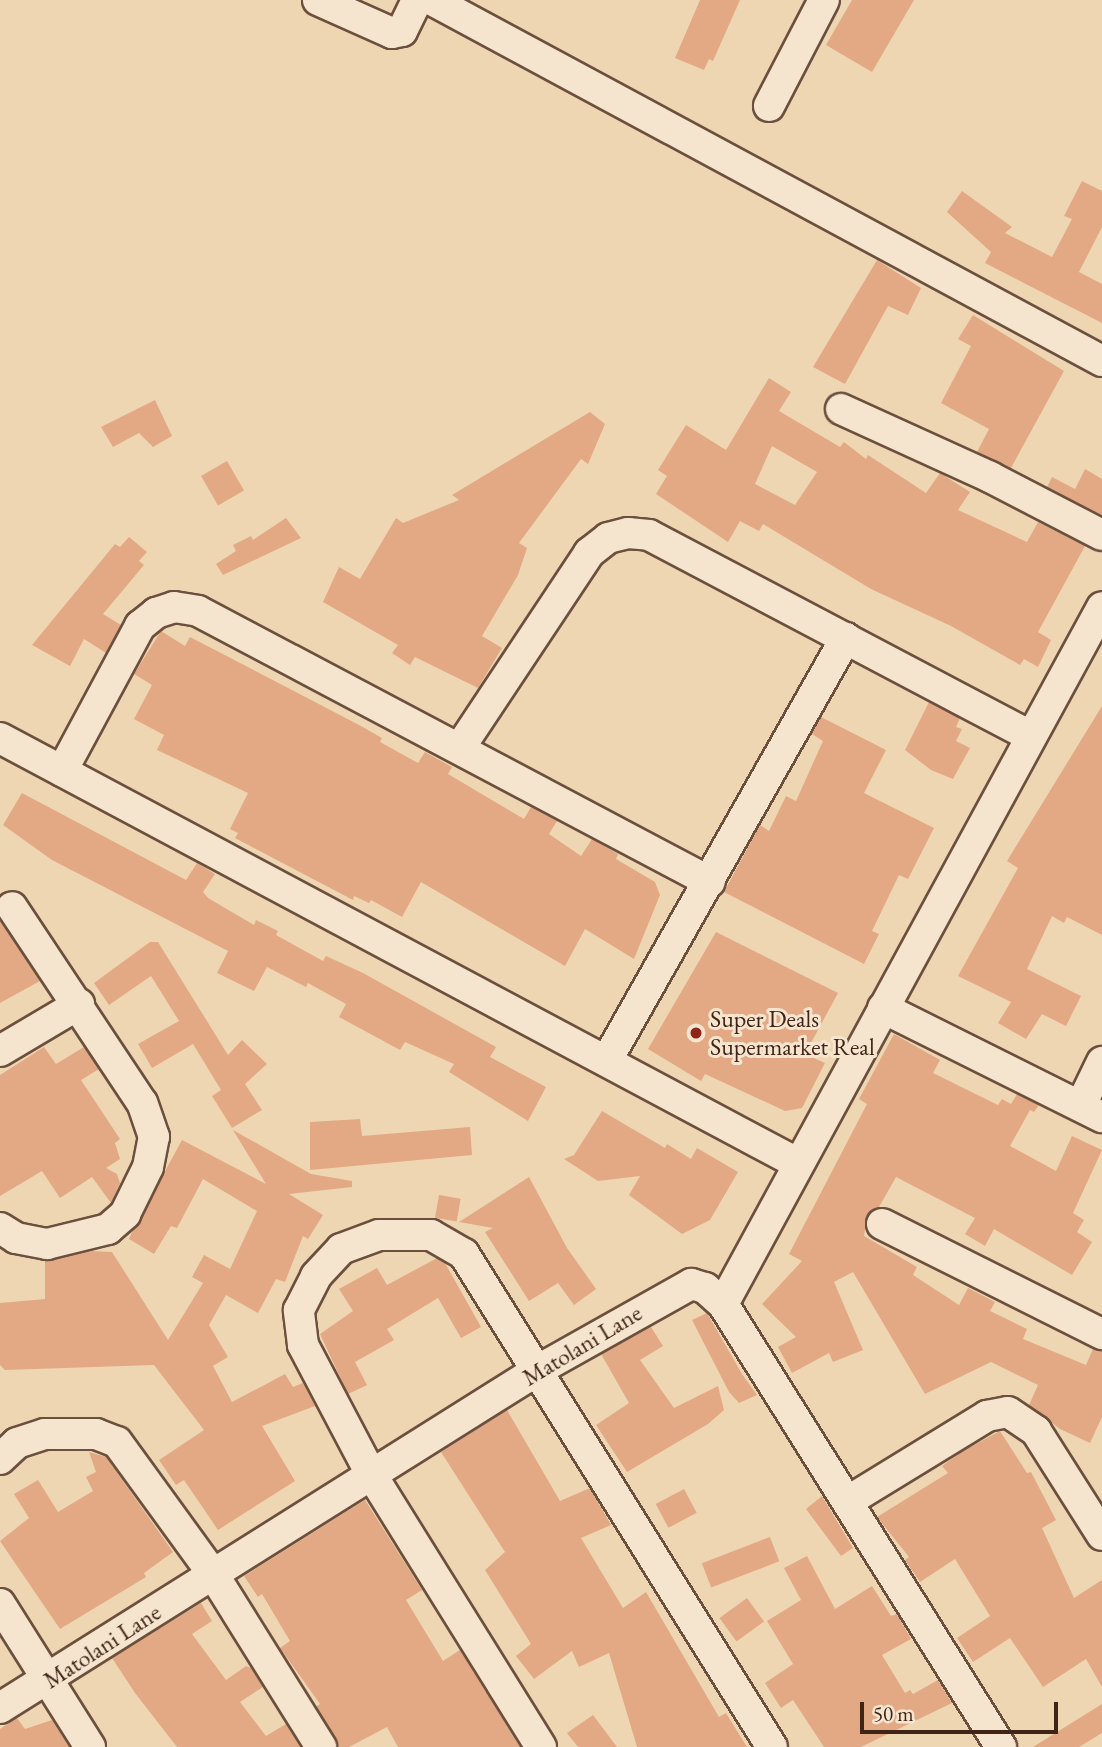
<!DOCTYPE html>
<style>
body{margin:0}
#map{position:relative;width:1102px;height:1747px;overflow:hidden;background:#efd6b3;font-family:"EB Garamond",serif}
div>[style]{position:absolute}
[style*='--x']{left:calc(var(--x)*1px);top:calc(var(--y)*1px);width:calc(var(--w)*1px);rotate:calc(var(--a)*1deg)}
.building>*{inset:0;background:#e2a984;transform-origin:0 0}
.roads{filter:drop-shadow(2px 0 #6c503e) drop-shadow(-2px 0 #6c503e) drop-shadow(0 2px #6c503e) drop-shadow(0 -2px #6c503e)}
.street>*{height:30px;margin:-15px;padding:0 15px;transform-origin:15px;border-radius:15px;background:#f5e4ce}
.dots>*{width:19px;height:19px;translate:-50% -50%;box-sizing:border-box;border:4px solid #f5e4ce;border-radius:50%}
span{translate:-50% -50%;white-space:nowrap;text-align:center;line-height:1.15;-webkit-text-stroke:6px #f5e4ce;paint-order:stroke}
.poi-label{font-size:24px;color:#402417}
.left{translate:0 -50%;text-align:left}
.street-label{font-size:24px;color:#402417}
.scale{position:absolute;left:860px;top:1702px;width:198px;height:32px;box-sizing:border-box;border:4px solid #402417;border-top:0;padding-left:9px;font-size:21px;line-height:24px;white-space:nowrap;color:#402417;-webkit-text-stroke:5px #f5e4ce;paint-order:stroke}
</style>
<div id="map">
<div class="building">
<i style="clip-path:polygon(700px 0,740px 0,713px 61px,709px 59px,704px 70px,675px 58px)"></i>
<i style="clip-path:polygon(852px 0,914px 0,872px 72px,826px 45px)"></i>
<i style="clip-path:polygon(1082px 181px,1102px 191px,1102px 227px,1079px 272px,1102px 284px,1102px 323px,985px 263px,991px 252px,947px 212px,962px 191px,1012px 227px,1005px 233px,1052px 257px,1072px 219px,1064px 216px)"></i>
<i style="clip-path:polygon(877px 260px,921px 288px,908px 315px,888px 306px,845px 384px,813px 367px)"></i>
<i style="clip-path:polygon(973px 315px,1064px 371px,1011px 468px,977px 452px,989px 429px,941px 403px,971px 346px,958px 339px)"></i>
<i style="clip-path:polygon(evenodd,769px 378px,791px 392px,779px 411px,840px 447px,844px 442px,866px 459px,868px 455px,926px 493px,940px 473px,970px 492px,958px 510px,1027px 542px,1038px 522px,1085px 546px,1038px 632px,1051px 640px,1038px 667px,1024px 659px,1020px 665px,951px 626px,871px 589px,763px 524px,759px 531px,740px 521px,728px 542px,656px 494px,667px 476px,658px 470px,686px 425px,726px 450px,769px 378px,772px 446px,817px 472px,795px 505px,755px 484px,772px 446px)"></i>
<i style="clip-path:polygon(155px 400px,172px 436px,153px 447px,139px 433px,113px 447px,101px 427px)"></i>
<i style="clip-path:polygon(590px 412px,605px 424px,588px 464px,581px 459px,519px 543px,527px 548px,518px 575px,482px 636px,502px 648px,478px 688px,415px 657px,410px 665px,392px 653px,398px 645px,323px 602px,339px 567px,360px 579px,396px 518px,403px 523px,459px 500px,452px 495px)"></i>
<i style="left:227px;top:461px;width:34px;height:30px;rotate:60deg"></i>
<i style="clip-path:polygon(1085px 469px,1102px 479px,1102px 515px,1047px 487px,1052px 477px,1075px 489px)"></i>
<i style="clip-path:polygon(286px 518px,301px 538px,223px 575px,216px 564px,236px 551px,233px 545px,251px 536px,253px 540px)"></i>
<i style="clip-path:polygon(129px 537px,147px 552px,139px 561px,144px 565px,103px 614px,121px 625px,106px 653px,84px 639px,70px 666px,32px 645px,115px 544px,120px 547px)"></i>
<i style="clip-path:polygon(161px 631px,185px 646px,190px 637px,361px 726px,382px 738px,380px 742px,418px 763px,425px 752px,452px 767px,448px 774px,524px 819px,531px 807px,557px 821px,549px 834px,581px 856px,592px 839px,618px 854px,616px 859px,655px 882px,660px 895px,634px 959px,585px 929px,565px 966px,421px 882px,402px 917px,371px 900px,369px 903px,354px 896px,353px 900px,235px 838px,238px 833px,230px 829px,248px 793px,157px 750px,164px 735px,134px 719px,152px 685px,134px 674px)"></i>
<i style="clip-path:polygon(929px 702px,960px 718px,956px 727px,962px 729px,956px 741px,970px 748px,953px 779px,931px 770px,905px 750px)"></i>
<i style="clip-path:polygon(1102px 706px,1102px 935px,1067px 917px,1064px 923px,1052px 916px,1027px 969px,1081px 996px,1066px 1026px,1042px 1014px,1026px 1039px,998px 1023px,1011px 1002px,958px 976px,1018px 868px,1007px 861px)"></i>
<i style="clip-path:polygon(821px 717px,886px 750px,864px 793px,934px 828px,908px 879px,899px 875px,872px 931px,879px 934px,864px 964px,724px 892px,760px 825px,769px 831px,786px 796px,796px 801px,823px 741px,812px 734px)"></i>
<i style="clip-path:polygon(22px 793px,186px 880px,197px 863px,215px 874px,203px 892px,208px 898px,254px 925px,256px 920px,278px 931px,276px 935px,323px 961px,326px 956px,363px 973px,496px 1047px,490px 1057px,546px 1087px,528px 1121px,449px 1072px,454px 1064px,405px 1042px,400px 1050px,339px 1017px,346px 1004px,308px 983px,306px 987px,267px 967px,254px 991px,217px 973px,228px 951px,52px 860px,3px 825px)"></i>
<i style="clip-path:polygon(0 921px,40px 981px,0 1003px)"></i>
<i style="clip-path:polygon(716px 932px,838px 993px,805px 1054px,825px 1063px,802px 1108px,785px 1111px,705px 1074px,701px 1081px,648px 1049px)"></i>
<i style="clip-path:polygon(150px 942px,158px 942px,228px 1055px,242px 1040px,267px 1064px,245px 1084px,262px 1110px,232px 1128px,212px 1096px,221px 1090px,193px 1044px,152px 1068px,138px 1044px,179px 1021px,151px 976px,109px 1005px,94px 983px)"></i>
<i style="clip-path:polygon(894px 1034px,940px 1060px,933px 1073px,998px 1105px,1002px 1099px,1011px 1104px,1017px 1094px,1039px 1105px,1034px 1112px,1030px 1110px,1010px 1146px,1056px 1171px,1072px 1136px,1102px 1150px,1073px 1213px,1084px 1220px,1077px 1232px,1092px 1242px,1072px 1275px,994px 1229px,985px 1246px,965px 1234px,975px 1218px,896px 1177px,879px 1207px,867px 1216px,864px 1236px,917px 1267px,913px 1275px,959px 1305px,968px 1288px,995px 1302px,990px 1311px,1027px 1329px,1023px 1339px,1086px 1365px,1093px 1349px,1102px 1351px,1102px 1417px,1090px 1443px,1060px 1429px,1029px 1405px,1038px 1385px,991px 1362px,925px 1394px,853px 1272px,834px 1282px,863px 1350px,833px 1362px,829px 1353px,792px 1373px,778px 1347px,796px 1337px,762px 1304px,802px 1261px,789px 1254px,867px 1104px,859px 1099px)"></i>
<i style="clip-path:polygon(44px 1047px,56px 1064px,84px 1047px,99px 1069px,81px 1080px,120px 1139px,115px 1143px,120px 1159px,106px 1168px,117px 1174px,120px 1183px,111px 1203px,92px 1177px,60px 1198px,42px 1171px,0 1196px,0 1075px)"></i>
<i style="clip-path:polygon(602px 1111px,665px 1148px,667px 1144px,691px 1159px,697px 1148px,738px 1172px,710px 1220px,682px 1234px,629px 1195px,640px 1176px,598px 1181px,564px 1159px,574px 1155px)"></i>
<i style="clip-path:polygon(360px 1119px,362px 1136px,470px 1127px,472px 1155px,310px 1170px,310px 1122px)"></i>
<i style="clip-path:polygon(233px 1130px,311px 1174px,352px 1181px,352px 1187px,289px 1194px,323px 1215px,308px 1239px,303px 1236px,285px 1282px,276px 1279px,258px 1313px,226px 1295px,209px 1325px,228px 1357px,213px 1366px,232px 1402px,285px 1374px,293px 1387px,303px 1383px,315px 1406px,262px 1426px,295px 1481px,218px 1530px,184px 1480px,176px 1485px,159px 1460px,204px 1430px,154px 1365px,5px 1370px,0 1365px,0 1303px,45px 1299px,45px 1261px,91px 1251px,112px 1252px,168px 1340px,203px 1283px,192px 1277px,204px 1255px,230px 1269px,257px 1211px,203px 1179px,177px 1228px,171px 1226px,154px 1254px,129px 1239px,132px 1232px,182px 1140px,266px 1184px)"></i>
<i style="clip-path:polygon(529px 1177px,567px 1248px,596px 1289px,574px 1305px,558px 1283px,529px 1301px,485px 1232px,493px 1228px,459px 1222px)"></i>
<i style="left:439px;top:1195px;width:22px;height:23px;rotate:10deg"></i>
<i style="clip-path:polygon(437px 1258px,445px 1263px,481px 1327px,461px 1338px,438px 1298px,387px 1329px,394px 1340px,355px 1362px,367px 1385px,348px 1394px,320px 1334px,353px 1311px,339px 1289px,377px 1268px,387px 1285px)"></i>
<i style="clip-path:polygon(707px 1313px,742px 1374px,757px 1395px,739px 1403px,729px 1392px,692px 1320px)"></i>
<i style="clip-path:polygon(651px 1327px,663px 1346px,640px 1360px,674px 1408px,718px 1386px,724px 1410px,708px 1424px,627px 1472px,596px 1425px,629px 1403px,601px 1354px)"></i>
<i style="clip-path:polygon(507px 1410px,560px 1501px,590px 1488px,611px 1525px,581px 1538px,623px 1608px,646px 1592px,719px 1717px,726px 1713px,747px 1747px,637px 1747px,609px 1653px,579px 1667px,572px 1651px,534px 1679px,516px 1656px,531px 1644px,485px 1570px,505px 1552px,441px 1452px)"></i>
<i style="clip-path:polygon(1000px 1431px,1027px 1473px,1031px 1472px,1056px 1520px,1042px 1528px,1074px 1598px,1102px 1580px,1102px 1687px,1086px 1659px,1043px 1687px,1010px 1638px,973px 1662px,957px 1638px,990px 1616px,955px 1559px,920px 1582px,905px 1560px,909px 1557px,877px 1517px,948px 1473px,942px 1466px,963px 1451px)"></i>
<i style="clip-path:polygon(89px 1452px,106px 1457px,173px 1552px,144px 1573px,146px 1577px,60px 1629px,0 1541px,29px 1518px,14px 1494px,38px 1480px,58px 1512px,93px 1491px,86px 1477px,96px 1472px)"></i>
<i style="left:684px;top:1489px;width:27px;height:32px;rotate:62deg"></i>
<i style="clip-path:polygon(822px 1496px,853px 1548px,841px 1556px,806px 1509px)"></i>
<i style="clip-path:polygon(365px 1500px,422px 1590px,406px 1600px,443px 1661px,460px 1650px,520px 1747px,398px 1747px,387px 1727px,349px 1747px,338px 1747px,316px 1707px,320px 1704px,280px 1648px,290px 1641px,262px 1594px,258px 1597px,244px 1576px)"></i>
<i style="left:770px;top:1537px;width:26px;height:73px;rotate:69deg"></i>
<i style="clip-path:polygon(807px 1556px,835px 1609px,872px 1586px,891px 1616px,897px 1614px,911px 1639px,882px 1655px,905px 1693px,910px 1690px,913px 1694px,938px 1680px,952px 1703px,861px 1747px,824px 1747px,793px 1700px,781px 1708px,765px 1683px,793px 1664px,767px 1621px,801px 1600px,784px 1568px)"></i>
<i style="left:747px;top:1598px;width:29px;height:34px;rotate:54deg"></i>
<i style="clip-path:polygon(201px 1603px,212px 1621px,192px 1634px,226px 1680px,246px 1666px,251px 1668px,263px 1687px,240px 1702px,266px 1736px,286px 1724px,300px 1747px,177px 1747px,135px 1693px,112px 1658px)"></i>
<i style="clip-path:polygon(1102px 1704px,1102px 1733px,1079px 1747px,1033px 1747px)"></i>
<i style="clip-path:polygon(593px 1715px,617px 1747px,578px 1747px,567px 1733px)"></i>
<i style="clip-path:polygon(17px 1718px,25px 1729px,52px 1720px,69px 1747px,0 1747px,0 1729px)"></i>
</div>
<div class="roads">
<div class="street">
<i style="--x:318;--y:0;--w:81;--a:24"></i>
<i style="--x:392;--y:33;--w:10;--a:-11"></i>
<i style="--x:402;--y:31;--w:34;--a:-64"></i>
<i style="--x:432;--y:0;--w:761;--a:28.32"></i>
<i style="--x:769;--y:106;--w:119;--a:-62.6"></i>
<i style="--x:841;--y:409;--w:164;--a:24.5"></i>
<i style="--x:990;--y:477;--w:126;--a:27.4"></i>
<i style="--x:0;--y:738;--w:905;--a:28.07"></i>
<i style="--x:461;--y:746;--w:232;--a:-56.4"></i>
<i style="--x:589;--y:553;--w:24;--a:-38"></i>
<i style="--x:608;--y:538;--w:21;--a:-14"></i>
<i style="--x:628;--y:533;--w:21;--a:5"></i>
<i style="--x:649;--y:535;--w:429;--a:27.8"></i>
<i style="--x:62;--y:771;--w:165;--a:-61.7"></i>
<i style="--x:140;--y:626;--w:21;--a:-39"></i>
<i style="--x:156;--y:613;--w:19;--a:-18"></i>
<i style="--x:174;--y:607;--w:24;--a:9"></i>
<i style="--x:198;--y:611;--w:579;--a:27.89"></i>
<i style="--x:883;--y:1008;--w:245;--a:26.5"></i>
<i style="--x:0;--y:1051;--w:92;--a:-30.7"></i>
<i style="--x:607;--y:1060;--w:485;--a:-60.5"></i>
<i style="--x:1081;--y:1105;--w:48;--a:-64"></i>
<i style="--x:882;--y:1224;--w:246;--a:26.6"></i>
<i style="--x:0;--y:1228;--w:19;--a:32"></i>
<i style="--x:16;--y:1238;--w:32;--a:11"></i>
<i style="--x:47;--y:1244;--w:63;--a:-13.8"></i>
<i style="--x:108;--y:1229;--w:23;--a:-41"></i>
<i style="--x:125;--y:1214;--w:52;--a:-63.9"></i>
<i style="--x:148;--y:1167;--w:31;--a:-79"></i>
<i style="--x:154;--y:1137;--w:36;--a:-109"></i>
<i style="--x:142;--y:1103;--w:235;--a:-123.6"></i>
<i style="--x:723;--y:1304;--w:793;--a:-61.46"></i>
<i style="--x:0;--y:1459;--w:23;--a:-43"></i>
<i style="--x:17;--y:1443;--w:29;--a:-18"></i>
<i style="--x:45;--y:1434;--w:51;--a:0"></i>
<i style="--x:96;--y:1434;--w:22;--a:21"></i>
<i style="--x:117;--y:1442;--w:163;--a:54"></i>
<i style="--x:213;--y:1574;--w:204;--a:58"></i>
<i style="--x:850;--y:1500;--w:161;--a:-31.5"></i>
<i style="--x:987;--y:1416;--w:21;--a:-11"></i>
<i style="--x:1008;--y:1412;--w:34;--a:34"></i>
<i style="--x:1036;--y:1431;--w:123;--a:57.6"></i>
<i style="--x:0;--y:1604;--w:169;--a:57.8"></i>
<i style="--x:0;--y:1708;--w:635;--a:-32.14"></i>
<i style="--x:538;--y:1370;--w:176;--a:-29.3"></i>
<i style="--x:691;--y:1284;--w:15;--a:16"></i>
<i style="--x:705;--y:1288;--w:24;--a:42"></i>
<i style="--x:723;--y:1304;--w:523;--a:57.89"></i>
<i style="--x:541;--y:1747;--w:319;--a:-121.9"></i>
<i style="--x:372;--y:1476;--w:148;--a:-117.8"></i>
<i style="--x:303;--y:1345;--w:35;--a:-97"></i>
<i style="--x:299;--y:1310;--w:38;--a:-63"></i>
<i style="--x:316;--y:1276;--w:37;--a:-47"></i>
<i style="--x:341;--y:1249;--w:40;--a:-20.2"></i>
<i style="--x:379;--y:1235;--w:52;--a:0"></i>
<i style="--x:431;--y:1235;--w:38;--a:30"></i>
<i style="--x:464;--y:1254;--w:581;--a:58.01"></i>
</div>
</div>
<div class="dots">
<i style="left:696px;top:1033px;background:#8f2418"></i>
</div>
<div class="poi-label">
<span class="left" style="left:710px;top:1033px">Super Deals<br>Supermarket Real</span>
</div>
<div class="street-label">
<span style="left:582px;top:1345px;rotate:-31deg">Matolani Lane</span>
<span style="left:102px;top:1646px;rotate:-33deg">Matolani Lane</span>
</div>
<div class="scale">50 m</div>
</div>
